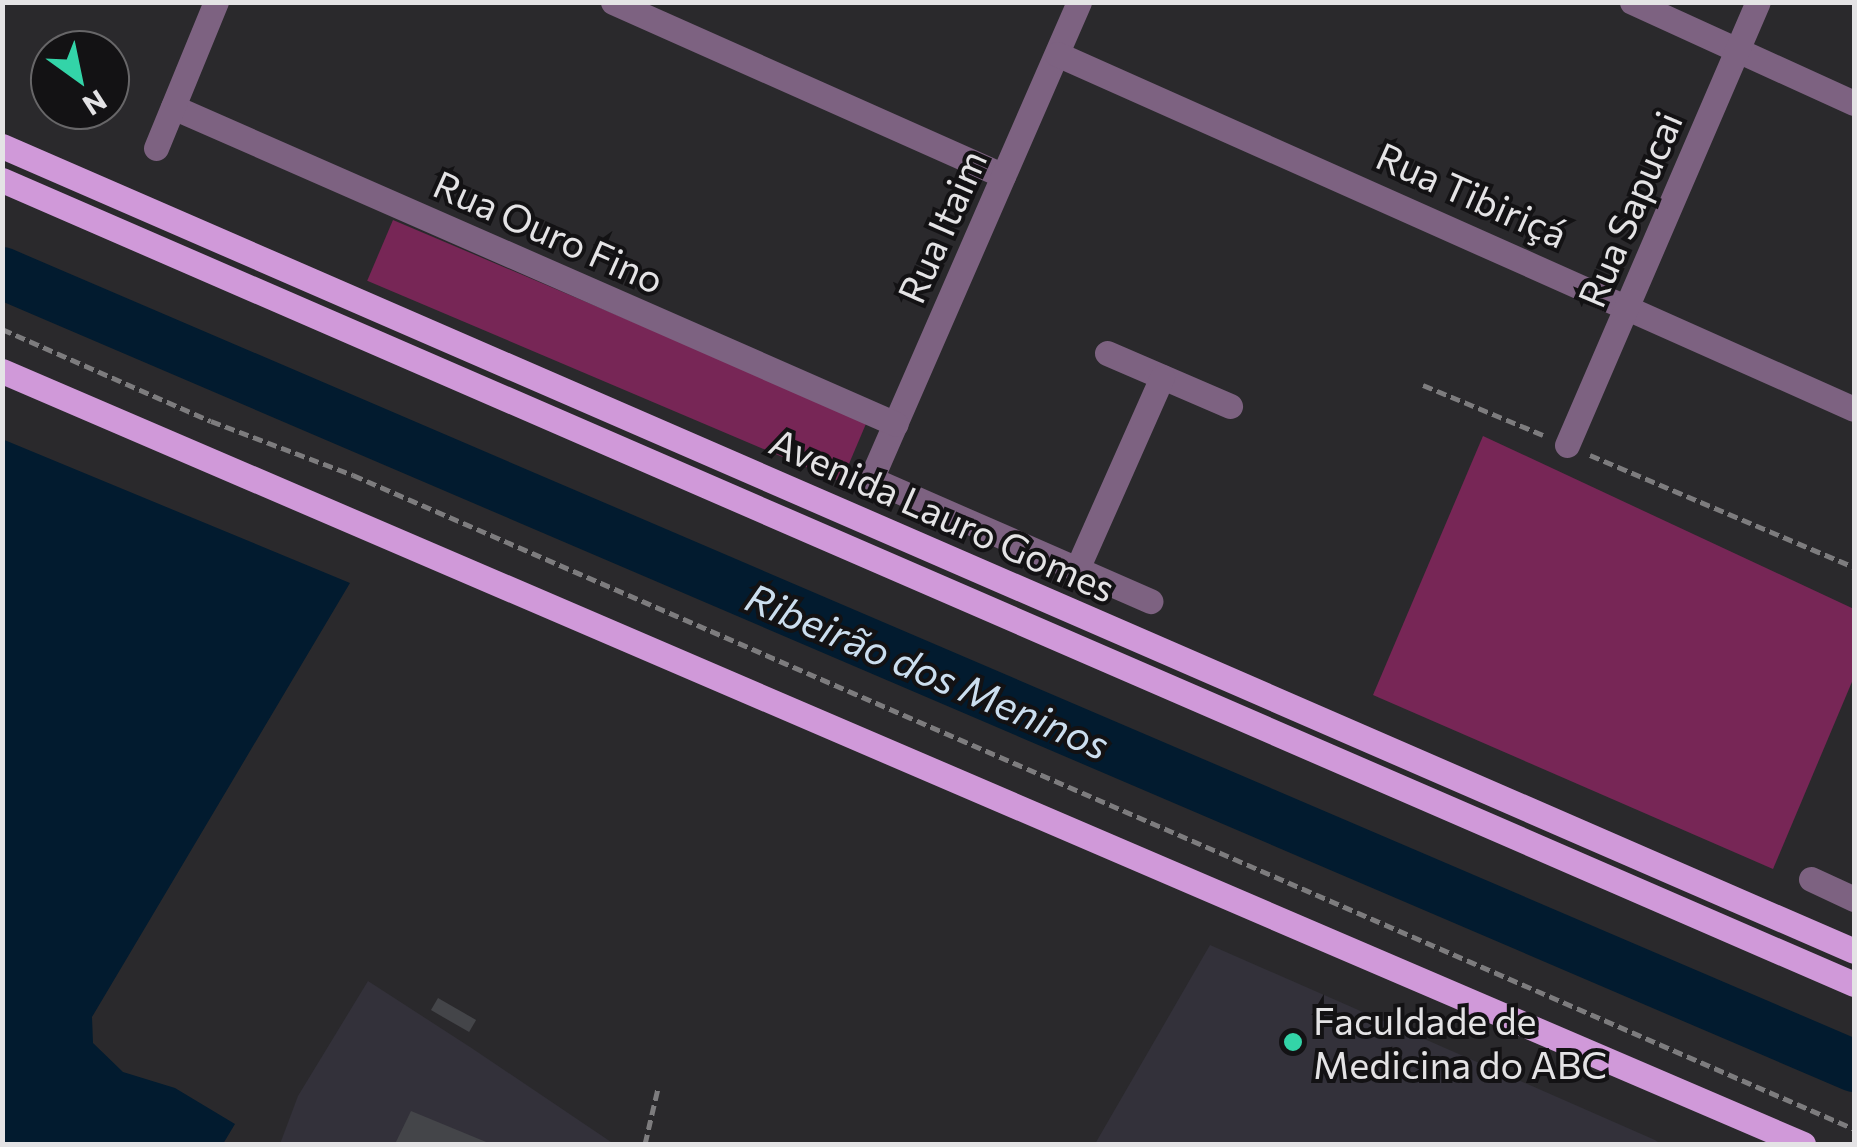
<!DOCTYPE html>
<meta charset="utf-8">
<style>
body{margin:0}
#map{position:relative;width:1857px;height:1147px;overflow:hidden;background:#2a292c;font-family:Commissioner,sans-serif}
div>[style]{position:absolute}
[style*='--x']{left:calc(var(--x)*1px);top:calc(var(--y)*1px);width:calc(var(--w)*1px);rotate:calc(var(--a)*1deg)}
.built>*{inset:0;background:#33313a}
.green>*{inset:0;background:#772656;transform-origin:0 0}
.water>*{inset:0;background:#021b2f}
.river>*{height:52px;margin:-26px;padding:0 26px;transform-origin:26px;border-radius:26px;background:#021b2f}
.building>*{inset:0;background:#444549;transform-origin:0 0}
.path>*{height:5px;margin-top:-2.5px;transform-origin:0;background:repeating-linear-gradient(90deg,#7d7c7e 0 10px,transparent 0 15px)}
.minor>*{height:25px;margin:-12.5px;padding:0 12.5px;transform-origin:12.5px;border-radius:12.5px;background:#7d6281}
.major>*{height:25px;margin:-12.5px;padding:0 12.5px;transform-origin:12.5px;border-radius:12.5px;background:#d099d9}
.dots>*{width:28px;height:28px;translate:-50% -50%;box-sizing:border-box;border:5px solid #131214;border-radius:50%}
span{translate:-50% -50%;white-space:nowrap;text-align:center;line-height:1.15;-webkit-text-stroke:8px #131214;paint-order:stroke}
.street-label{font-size:38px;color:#e4e3e5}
.poi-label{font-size:38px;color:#e4e3e5}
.left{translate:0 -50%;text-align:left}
.water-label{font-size:40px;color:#cbdeef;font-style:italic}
.frame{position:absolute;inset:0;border:5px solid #e4e3e5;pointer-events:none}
.north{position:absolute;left:30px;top:30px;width:100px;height:100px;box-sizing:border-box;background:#131214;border:2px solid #676668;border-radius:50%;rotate:147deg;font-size:28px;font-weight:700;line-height:40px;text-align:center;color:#e4e3e5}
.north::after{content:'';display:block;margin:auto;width:35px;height:45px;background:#33d4a8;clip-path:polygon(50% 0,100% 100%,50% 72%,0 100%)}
</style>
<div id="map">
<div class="built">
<i style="clip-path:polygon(1210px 945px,1655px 1140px,1661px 1144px,1095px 1144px)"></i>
<i style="clip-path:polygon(368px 981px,473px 1049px,614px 1144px,280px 1144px,298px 1096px)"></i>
</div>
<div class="green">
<i style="left:393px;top:220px;width:515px;height:66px;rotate:23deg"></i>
<i style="clip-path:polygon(1483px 436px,1854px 609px,1854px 677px,1773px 869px,1373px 695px)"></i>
</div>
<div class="water">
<i style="clip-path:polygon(2px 439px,350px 583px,92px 1017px,93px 1043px,123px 1072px,175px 1088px,235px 1124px,223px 1144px,3px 1144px)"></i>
</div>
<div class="river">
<i style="--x:2;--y:273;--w:2015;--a:23.18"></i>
</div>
<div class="building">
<i style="left:438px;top:998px;width:44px;height:14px;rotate:30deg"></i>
<i style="clip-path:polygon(411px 1111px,491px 1144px,395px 1144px)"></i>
</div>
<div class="path">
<i style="--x:2;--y:329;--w:228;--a:23.8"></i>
<i style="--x:211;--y:421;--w:152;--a:20.8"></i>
<i style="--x:353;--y:475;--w:1637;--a:23.54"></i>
<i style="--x:1423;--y:385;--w:130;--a:22.6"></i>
<i style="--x:1590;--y:455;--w:287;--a:23"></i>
<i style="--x:645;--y:1144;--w:57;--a:-76.9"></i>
</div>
<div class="minor">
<i style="--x:613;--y:2;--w:427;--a:24"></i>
<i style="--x:1079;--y:2;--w:520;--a:113.56"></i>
<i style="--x:871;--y:479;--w:305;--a:23.6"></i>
<i style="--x:1632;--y:2;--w:244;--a:24.5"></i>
<i style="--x:1057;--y:54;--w:872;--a:24.01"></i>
<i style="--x:173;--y:107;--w:789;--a:23.68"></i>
<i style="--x:156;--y:148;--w:158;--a:-67.7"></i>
<i style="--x:1107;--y:353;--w:134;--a:23.3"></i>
<i style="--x:1567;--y:445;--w:482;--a:-66.7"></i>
<i style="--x:1077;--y:569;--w:210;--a:-66.1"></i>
<i style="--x:1811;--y:879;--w:47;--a:24.9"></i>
</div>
<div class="major">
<i style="--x:2;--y:146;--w:2019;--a:23.49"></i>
<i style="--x:2;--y:180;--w:2019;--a:23.47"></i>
<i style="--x:2;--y:371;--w:1960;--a:23.23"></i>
</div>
<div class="dots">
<i style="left:1293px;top:1042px;background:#33d4a8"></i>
</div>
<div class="street-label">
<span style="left:1472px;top:194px;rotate:24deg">Rua Tibiriçá</span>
<span style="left:1629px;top:209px;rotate:-67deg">Rua Sapucai</span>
<span style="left:941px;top:226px;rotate:-66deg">Rua Itaim</span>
<span style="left:549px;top:231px;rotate:24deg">Rua Ouro Fino</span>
<span style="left:943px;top:514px;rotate:24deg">Avenida Lauro Gomes</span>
</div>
<div class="poi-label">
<span class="left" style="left:1313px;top:1042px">Faculdade de<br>Medicina do ABC</span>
</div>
<div class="water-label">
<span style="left:928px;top:670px;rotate:23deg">Ribeirão dos Meninos</span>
</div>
<div class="frame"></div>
<div class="north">N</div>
</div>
